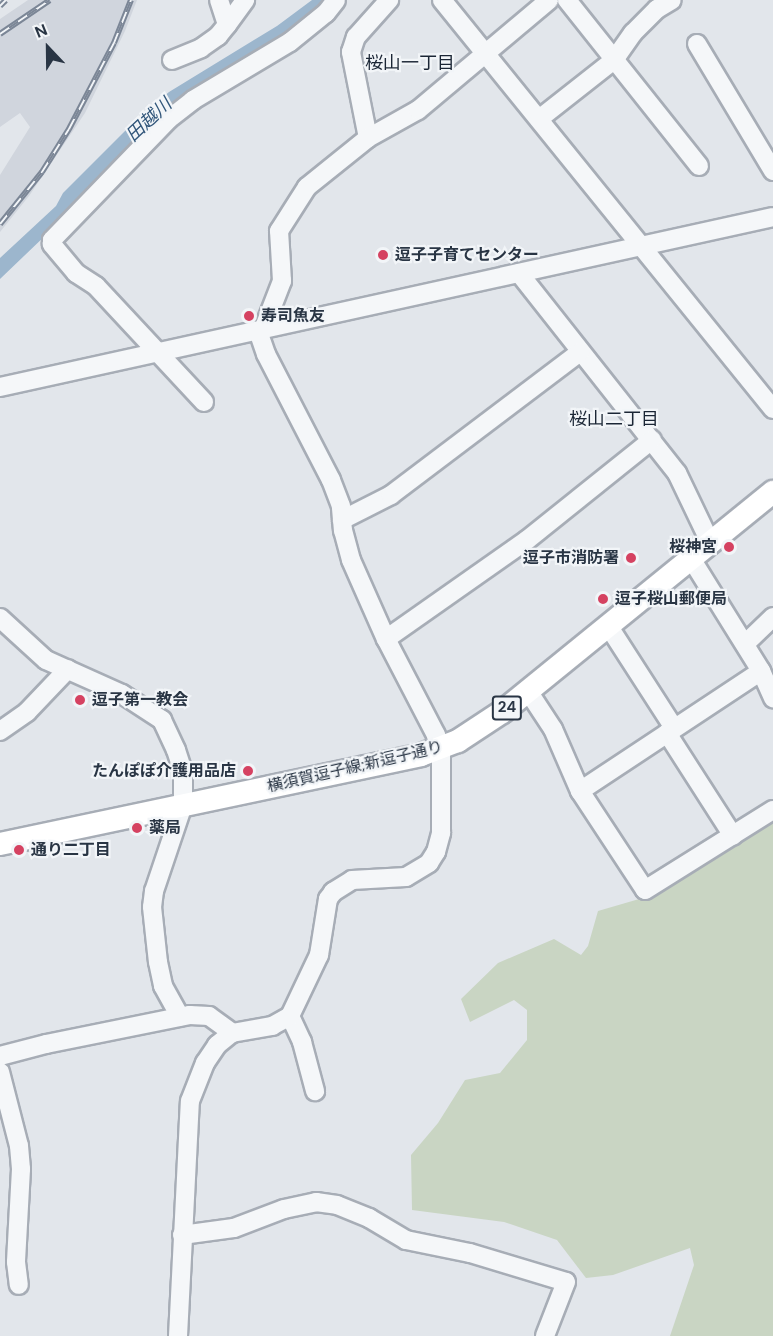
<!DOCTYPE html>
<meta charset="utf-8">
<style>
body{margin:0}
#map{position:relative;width:773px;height:1336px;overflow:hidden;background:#e2e6eb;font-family:"DM Sans","Noto Sans JP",sans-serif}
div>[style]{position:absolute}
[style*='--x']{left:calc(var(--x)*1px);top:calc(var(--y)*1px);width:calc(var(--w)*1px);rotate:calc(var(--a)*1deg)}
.built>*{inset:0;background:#d0d5dd}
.green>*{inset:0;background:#c9d5c3}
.water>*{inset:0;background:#9cb6cd}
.roads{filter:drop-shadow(2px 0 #a7adb6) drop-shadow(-2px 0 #a7adb6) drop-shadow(0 2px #a7adb6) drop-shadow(0 -2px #a7adb6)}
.minor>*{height:18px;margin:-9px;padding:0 9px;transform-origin:9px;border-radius:9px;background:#f5f7f9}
.major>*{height:22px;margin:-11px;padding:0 11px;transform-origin:11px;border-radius:11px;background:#fff}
.rail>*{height:6px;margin-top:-3px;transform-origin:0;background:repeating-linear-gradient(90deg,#f2f5f8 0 11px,#7b8696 0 22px);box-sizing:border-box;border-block:2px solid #7b8696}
.dots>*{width:16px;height:16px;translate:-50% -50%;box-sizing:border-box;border:3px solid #f2f5f8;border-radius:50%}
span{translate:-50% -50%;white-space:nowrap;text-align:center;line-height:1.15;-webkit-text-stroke:4.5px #f2f5f8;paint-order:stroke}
.shield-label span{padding:2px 4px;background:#f2f5f8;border:2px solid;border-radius:4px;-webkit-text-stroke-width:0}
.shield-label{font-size:15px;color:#293544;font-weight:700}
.poi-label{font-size:16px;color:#293544;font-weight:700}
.left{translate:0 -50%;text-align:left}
.right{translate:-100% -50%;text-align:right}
.street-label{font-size:16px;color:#293544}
.neighbourhood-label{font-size:18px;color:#1b2635}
.water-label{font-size:18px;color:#31567a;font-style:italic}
.north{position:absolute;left:18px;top:18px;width:60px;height:60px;-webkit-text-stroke:4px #f2f5f8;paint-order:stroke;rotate:338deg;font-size:16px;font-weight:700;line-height:24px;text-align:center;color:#293544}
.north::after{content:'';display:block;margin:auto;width:21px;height:27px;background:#293544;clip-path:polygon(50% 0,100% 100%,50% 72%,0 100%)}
</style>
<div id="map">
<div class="built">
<i style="clip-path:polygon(28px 0,137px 0,125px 31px,85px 113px,29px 196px,0 232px,0 175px,30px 127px,20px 113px,0 127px,0 19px)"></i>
</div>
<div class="green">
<i style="clip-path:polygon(773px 816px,773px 1336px,670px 1336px,694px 1265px,690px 1248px,613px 1275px,586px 1278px,557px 1240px,504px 1222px,412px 1210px,411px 1155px,438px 1123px,465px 1080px,500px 1073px,527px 1040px,527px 1010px,514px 1000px,470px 1022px,461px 999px,498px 963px,554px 939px,581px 955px,588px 946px,598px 911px,646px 897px)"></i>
</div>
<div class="water">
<i style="clip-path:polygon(312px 0,328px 0,312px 18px,254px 57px,72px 210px,0 279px,0 258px,56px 206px,63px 193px,138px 118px,169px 92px,277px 26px)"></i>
</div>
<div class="roads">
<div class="minor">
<i style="--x:219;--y:0;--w:26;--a:72"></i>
<i style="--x:227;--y:25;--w:31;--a:-54"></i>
<i style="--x:442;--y:0;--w:526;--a:51.02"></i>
<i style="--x:567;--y:0;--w:212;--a:51.5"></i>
<i style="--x:697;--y:44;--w:148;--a:59.1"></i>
<i style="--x:172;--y:60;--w:31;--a:-22"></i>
<i style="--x:201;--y:48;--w:21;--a:-35"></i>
<i style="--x:218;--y:36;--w:14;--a:-51"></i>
<i style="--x:539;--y:119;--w:95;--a:-38.2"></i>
<i style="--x:614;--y:60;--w:33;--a:-55"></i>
<i style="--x:633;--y:33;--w:34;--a:-45"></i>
<i style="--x:657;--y:9;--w:17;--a:-31"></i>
<i style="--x:368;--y:138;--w:88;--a:-101.2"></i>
<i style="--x:351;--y:52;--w:16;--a:-72"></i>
<i style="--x:356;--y:37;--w:50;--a:-48.3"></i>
<i style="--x:519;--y:273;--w:255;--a:51.7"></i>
<i style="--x:677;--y:473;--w:79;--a:64.4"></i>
<i style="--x:263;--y:330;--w:53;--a:-68.8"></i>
<i style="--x:282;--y:281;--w:50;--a:-93.4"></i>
<i style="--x:279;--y:231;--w:52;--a:-57.5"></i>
<i style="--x:307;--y:187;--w:78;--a:-38.8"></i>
<i style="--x:368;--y:138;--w:57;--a:-29.2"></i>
<i style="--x:418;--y:110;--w:171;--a:-40"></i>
<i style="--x:0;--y:387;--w:791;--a:-12.4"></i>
<i style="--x:204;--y:402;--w:158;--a:-133"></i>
<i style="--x:96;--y:286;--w:24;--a:-147"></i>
<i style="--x:76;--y:273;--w:38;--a:-130"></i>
<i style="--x:52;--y:244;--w:4;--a:-90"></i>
<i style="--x:52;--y:240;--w:168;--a:-46"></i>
<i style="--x:169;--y:119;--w:31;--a:-38"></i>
<i style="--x:193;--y:100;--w:113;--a:-30.9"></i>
<i style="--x:290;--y:42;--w:46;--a:-38.9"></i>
<i style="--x:326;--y:13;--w:16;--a:-52"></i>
<i style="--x:342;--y:520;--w:55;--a:-27"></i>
<i style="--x:391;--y:495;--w:237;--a:-37.1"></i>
<i style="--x:692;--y:560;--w:131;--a:58.1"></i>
<i style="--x:761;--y:671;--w:30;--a:66"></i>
<i style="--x:0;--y:618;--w:62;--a:42.4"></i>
<i style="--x:46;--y:660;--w:83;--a:24.1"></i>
<i style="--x:122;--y:694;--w:48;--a:33"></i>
<i style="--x:162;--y:720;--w:33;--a:65"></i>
<i style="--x:176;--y:750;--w:22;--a:72"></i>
<i style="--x:183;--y:771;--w:34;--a:90"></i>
<i style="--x:183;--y:805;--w:91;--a:108.6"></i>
<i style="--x:154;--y:891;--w:16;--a:97"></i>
<i style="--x:152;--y:907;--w:55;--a:83.8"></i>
<i style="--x:158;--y:962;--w:25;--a:78"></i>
<i style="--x:163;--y:986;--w:35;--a:61"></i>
<i style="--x:609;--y:627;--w:120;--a:57.2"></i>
<i style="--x:386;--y:639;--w:172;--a:-35.1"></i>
<i style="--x:527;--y:540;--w:160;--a:-38.7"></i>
<i style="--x:745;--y:644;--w:39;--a:-44"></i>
<i style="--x:528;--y:691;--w:45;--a:56.7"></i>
<i style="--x:553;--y:729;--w:68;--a:66.5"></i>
<i style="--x:580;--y:791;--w:118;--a:56.7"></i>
<i style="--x:645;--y:890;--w:151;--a:-32"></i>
<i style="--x:0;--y:731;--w:33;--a:-35"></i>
<i style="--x:27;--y:712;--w:59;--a:-46.4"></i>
<i style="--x:667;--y:733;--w:122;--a:57.3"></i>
<i style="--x:580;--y:791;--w:217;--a:-33.5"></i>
<i style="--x:290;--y:1016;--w:29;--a:65"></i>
<i style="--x:302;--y:1042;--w:51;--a:75.1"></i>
<i style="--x:0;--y:1056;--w:48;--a:-14.6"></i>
<i style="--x:46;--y:1044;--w:147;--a:-11.4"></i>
<i style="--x:190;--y:1015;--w:19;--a:3"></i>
<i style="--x:209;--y:1016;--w:29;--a:36"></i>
<i style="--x:0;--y:1072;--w:76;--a:75.6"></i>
<i style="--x:19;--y:1146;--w:23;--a:85"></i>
<i style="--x:21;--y:1169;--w:93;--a:93.1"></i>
<i style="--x:16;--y:1262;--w:23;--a:83"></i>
<i style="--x:182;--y:1235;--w:52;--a:-7.7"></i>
<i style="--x:234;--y:1228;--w:53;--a:-20.8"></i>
<i style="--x:284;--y:1209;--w:33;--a:-12"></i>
<i style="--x:316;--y:1202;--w:21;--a:8"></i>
<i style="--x:337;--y:1205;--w:35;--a:22"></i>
<i style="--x:369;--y:1218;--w:43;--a:30.7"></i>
<i style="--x:406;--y:1240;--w:65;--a:11.5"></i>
<i style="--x:470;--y:1253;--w:100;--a:16.8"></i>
<i style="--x:566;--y:1282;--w:58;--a:111.3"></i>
<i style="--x:178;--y:1336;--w:235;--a:-87.1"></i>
<i style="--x:190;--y:1101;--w:41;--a:-68.5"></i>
<i style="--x:205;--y:1063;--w:22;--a:-56"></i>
<i style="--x:217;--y:1045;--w:19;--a:-39"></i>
<i style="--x:232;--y:1033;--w:41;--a:-9.9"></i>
<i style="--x:272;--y:1026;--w:21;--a:-29"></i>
<i style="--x:290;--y:1016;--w:68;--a:-64.6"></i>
<i style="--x:319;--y:955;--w:57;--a:-80.9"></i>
<i style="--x:328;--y:899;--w:9;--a:-54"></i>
<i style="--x:333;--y:892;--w:22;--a:-32"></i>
<i style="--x:352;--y:880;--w:54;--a:-3.2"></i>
<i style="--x:406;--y:877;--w:27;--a:-31"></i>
<i style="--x:429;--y:863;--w:13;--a:-58"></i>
<i style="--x:436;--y:852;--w:20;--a:-75"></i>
<i style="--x:441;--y:833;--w:84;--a:-90"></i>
<i style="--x:441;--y:749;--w:15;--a:-110"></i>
<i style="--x:436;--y:735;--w:108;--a:-117.5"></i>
<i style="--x:386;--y:639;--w:86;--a:-113.9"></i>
<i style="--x:351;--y:560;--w:30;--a:-105"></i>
<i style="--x:343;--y:531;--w:25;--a:-95"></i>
<i style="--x:341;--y:506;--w:28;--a:-111"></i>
<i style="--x:331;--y:480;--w:142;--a:-117.3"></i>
<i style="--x:266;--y:354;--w:24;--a:-109"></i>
</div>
<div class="major">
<i style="--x:0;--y:844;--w:430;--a:-11.9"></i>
<i style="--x:421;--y:755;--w:40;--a:-21"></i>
<i style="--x:458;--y:741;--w:53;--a:-33.4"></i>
<i style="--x:502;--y:712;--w:349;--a:-39.1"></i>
</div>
</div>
<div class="rail">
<i style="--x:0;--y:6;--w:8;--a:-45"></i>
<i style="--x:0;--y:34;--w:60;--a:-34.2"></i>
<i style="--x:0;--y:224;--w:67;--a:-51.1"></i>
<i style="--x:42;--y:172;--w:51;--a:-57.9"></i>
<i style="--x:69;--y:129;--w:97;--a:-62.4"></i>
<i style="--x:114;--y:43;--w:46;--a:-68.4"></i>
</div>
<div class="dots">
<i style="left:383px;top:255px;background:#d54261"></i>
<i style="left:249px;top:316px;background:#d54261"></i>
<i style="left:729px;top:547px;background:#d54261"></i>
<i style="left:631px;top:558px;background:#d54261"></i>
<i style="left:603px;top:599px;background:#d54261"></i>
<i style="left:80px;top:700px;background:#d54261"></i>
<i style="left:248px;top:771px;background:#d54261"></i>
<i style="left:137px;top:828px;background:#d54261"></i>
<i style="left:19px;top:850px;background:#d54261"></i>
</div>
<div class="shield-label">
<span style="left:507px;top:708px">24</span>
</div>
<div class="poi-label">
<span class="left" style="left:395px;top:255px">逗子子育てセンター</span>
<span class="left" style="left:261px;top:316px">寿司魚友</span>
<span class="right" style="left:717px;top:547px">桜神宮</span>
<span class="right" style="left:619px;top:558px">逗子市消防署</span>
<span class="left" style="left:615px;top:599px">逗子桜山郵便局</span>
<span class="left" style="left:92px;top:700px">逗子第一教会</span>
<span class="right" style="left:236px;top:771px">たんぽぽ介護用品店</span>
<span class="left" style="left:149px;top:828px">薬局</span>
<span class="left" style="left:31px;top:850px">通り二丁目</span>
</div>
<div class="street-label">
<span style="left:355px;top:767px;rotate:-13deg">横須賀逗子線;新逗子通り</span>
</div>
<div class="neighbourhood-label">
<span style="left:410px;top:63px">桜山一丁目</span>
<span style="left:614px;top:419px">桜山二丁目</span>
</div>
<div class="water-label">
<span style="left:149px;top:120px;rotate:-43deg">田越川</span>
</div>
<div class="north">N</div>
</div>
